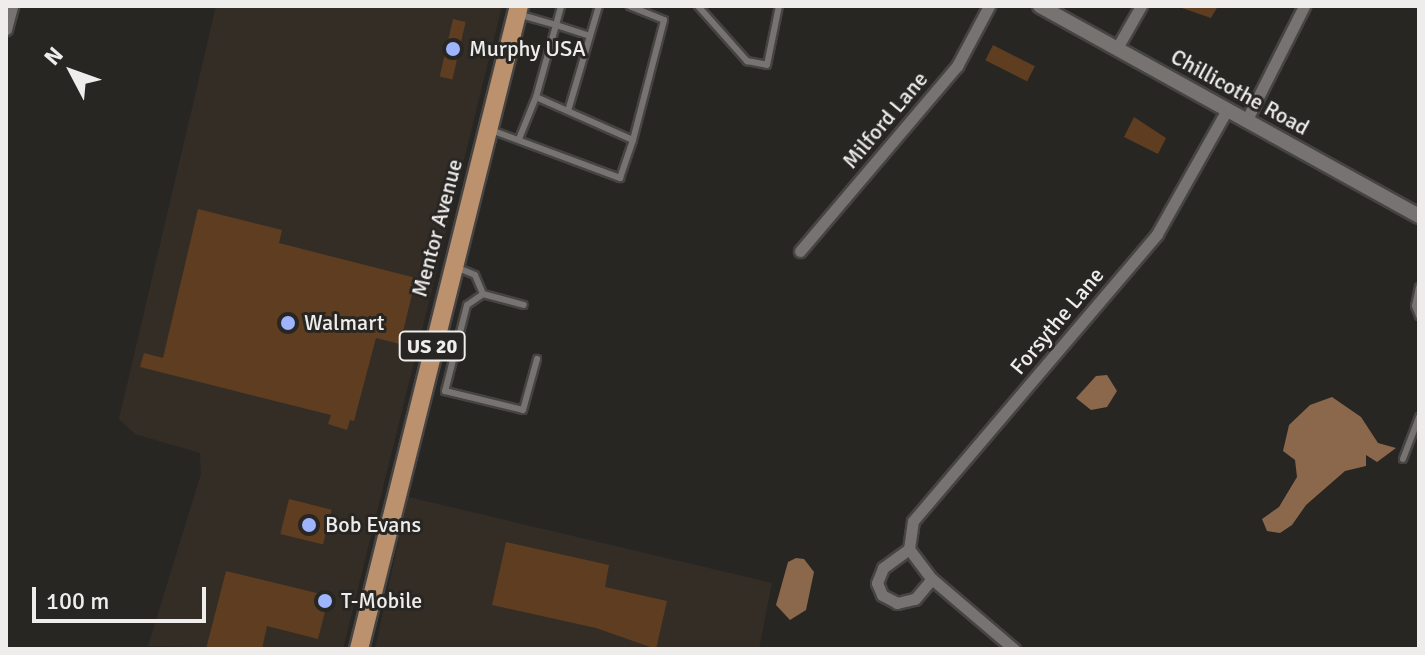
<!DOCTYPE html>
<style>
body{margin:0}
#map{position:relative;width:1425px;height:655px;overflow:hidden;background:#282623;font-family:Signika,sans-serif}
div>[style]{position:absolute}
[style*='--x']{left:calc(var(--x)*1px);top:calc(var(--y)*1px);width:calc(var(--w)*1px);rotate:calc(var(--a)*1deg)}
.built>*{inset:0;background:#342d26}
.water>*{inset:0;background:#8b684b}
.building>*{inset:0;background:#5e3d20;transform-origin:0 0}
.path>*{height:2px;margin-top:-1px;transform-origin:0;background:repeating-linear-gradient(90deg,#706e6b 0 2px,transparent 0 8px)}
.roads{filter:drop-shadow(2px 0 #464443) drop-shadow(-2px 0 #464443) drop-shadow(0 2px #464443) drop-shadow(0 -2px #464443)}
.service>*{height:6px;margin:-3px;padding:0 3px;transform-origin:3px;border-radius:3px;background:#777371}
.minor>*{height:11px;margin:-5.5px;padding:0 5.5px;transform-origin:5.5px;border-radius:5.5px;background:#777371}
.tertiary>*{height:14px;margin:-7px;padding:0 7px;transform-origin:7px;border-radius:7px;background:#777371}
.primary>*{height:18px;margin:-9px;padding:0 9px;transform-origin:9px;border-radius:9px;background:#bc926e}
.dots>*{width:22px;height:22px;translate:-50% -50%;box-sizing:border-box;border:4px solid #282623;border-radius:50%}
span{translate:-50% -50%;white-space:nowrap;text-align:center;line-height:1.15;-webkit-text-stroke:6px #282623;paint-order:stroke}
.shield-label span{padding:2px 6px;background:#282623;border:2px solid;border-radius:6px;-webkit-text-stroke-width:0}
.shield-label{font-size:20px;color:#efedec;font-weight:700}
.poi-label{font-size:22px;color:#efedec}
.left{translate:0 -50%;text-align:left}
.street-label{font-size:22px;color:#efedec}
.frame{position:absolute;inset:0;border:8px solid #efedec;pointer-events:none}
.north{position:absolute;left:32px;top:32px;width:80px;height:80px;-webkit-text-stroke:6px #282623;paint-order:stroke;rotate:311deg;font-size:22px;font-weight:700;line-height:32px;text-align:center;color:#efedec}
.north::after{content:'';display:block;margin:auto;width:28px;height:36px;background:#efedec;clip-path:polygon(50% 0,100% 100%,50% 72%,0 100%)}
.scale{position:absolute;left:32px;top:587px;width:174px;height:36px;box-sizing:border-box;border:4px solid #efedec;border-top:0;padding-left:10px;font-size:24px;line-height:28px;white-space:nowrap;color:#efedec;-webkit-text-stroke:6px #282623;paint-order:stroke}
</style>
<div id="map">
<div class="built">
<i style="clip-path:polygon(216px 6px,502px 6px,343px 649px,148px 646px,201px 474px,200px 453px,135px 434px,119px 419px)"></i>
<i style="clip-path:polygon(408px 497px,772px 583px,759px 649px,375px 649px)"></i>
</div>
<div class="water">
<i style="clip-path:polygon(1107px 375px,1117px 391px,1107px 407px,1091px 410px,1076px 398px,1096px 376px)"></i>
<i style="clip-path:polygon(1332px 397px,1361px 417px,1378px 443px,1396px 448px,1377px 462px,1366px 455px,1366px 466px,1345px 471px,1306px 505px,1292px 525px,1280px 533px,1267px 531px,1262px 519px,1279px 507px,1297px 477px,1295px 460px,1283px 451px,1289px 425px,1310px 405px)"></i>
<i style="clip-path:polygon(796px 558px,804px 559px,814px 572px,806px 610px,790px 620px,776px 605px,788px 562px)"></i>
</div>
<div class="building">
<i style="clip-path:polygon(1176px 6px,1218px 6px,1211px 18px)"></i>
<i style="left:453px;top:19px;width:13px;height:59px;rotate:13deg"></i>
<i style="left:993px;top:45px;width:47px;height:17px;rotate:27deg"></i>
<i style="clip-path:polygon(1134px 117px,1166px 138px,1158px 154px,1124px 137px)"></i>
<i style="clip-path:polygon(198px 209px,282px 230px,279px 243px,416px 278px,400px 344px,376px 338px,354px 421px,350px 420px,347px 430px,328px 424px,331px 415px,140px 367px,144px 353px,163px 358px)"></i>
<i style="left:289px;top:499px;width:44px;height:36px;rotate:14deg"></i>
<i style="clip-path:polygon(506px 542px,609px 565px,605px 587px,667px 601px,656px 649px,596px 628px,492px 605px)"></i>
<i style="clip-path:polygon(226px 571px,329px 596px,318px 639px,267px 626px,262px 649px,206px 649px)"></i>
</div>
<div class="path">
<i style="--x:1286;--y:495;--w:23;--a:40"></i>
</div>
<div class="roads">
<div class="service">
<i style="--x:698;--y:6;--w:74;--a:48.3"></i>
<i style="--x:747;--y:61;--w:20;--a:11"></i>
<i style="--x:767;--y:65;--w:60;--a:-78.5"></i>
<i style="--x:521;--y:15;--w:36;--a:16"></i>
<i style="--x:556;--y:25;--w:20;--a:-75"></i>
<i style="--x:590;--y:36;--w:36;--a:-162"></i>
<i style="--x:556;--y:25;--w:75;--a:105.5"></i>
<i style="--x:536;--y:97;--w:106;--a:23.9"></i>
<i style="--x:633;--y:140;--w:124;--a:-75.5"></i>
<i style="--x:664;--y:20;--w:37;--a:-158"></i>
<i style="--x:568;--y:111;--w:109;--a:-73.6"></i>
<i style="--x:491;--y:130;--w:138;--a:20.4"></i>
<i style="--x:620;--y:178;--w:40;--a:-71.1"></i>
<i style="--x:519;--y:139;--w:45;--a:-68"></i>
<i style="--x:458;--y:268;--w:18;--a:22"></i>
<i style="--x:475;--y:275;--w:21;--a:67"></i>
<i style="--x:483;--y:294;--w:19;--a:145"></i>
<i style="--x:467;--y:305;--w:89;--a:104.3"></i>
<i style="--x:445;--y:391;--w:80;--a:13.7"></i>
<i style="--x:523;--y:410;--w:53;--a:-74.6"></i>
<i style="--x:1419;--y:287;--w:19;--a:102"></i>
<i style="--x:1415;--y:306;--w:11;--a:68"></i>
<i style="--x:483;--y:294;--w:42;--a:15"></i>
<i style="--x:1403;--y:459;--w:45;--a:-69.1"></i>
</div>
<div class="minor">
<i style="--x:6;--y:29;--w:24;--a:-75"></i>
<i style="--x:1117;--y:48;--w:48;--a:-60.3"></i>
<i style="--x:1246;--y:121;--w:129;--a:-63.2"></i>
<i style="--x:800;--y:251;--w:243;--a:-49.7"></i>
<i style="--x:957;--y:66;--w:68;--a:-61.9"></i>
<i style="--x:909;--y:549;--w:28;--a:-82"></i>
<i style="--x:913;--y:521;--w:377;--a:-49.6"></i>
<i style="--x:1157;--y:234;--w:142;--a:-60.6"></i>
<i style="--x:909;--y:549;--w:38;--a:53"></i>
<i style="--x:932;--y:579;--w:108;--a:40.5"></i>
<i style="--x:909;--y:549;--w:32;--a:144"></i>
<i style="--x:883;--y:568;--w:16;--a:112"></i>
<i style="--x:877;--y:583;--w:13;--a:67"></i>
<i style="--x:882;--y:595;--w:17;--a:28"></i>
<i style="--x:897;--y:603;--w:18;--a:-13"></i>
<i style="--x:915;--y:599;--w:26;--a:-50"></i>
</div>
<div class="tertiary">
<i style="--x:1040;--y:6;--w:433;--a:29"></i>
</div>
<div class="primary">
<i style="--x:359;--y:649;--w:663;--a:-76.03"></i>
</div>
</div>
<div class="dots">
<i style="left:453px;top:49px;background:#9eb4fd"></i>
<i style="left:288px;top:323px;background:#9eb4fd"></i>
<i style="left:309px;top:525px;background:#9eb4fd"></i>
<i style="left:325px;top:601px;background:#9eb4fd"></i>
</div>
<div class="shield-label">
<span style="left:432px;top:346px">US 20</span>
</div>
<div class="poi-label">
<span class="left" style="left:469px;top:49px">Murphy USA</span>
<span class="left" style="left:304px;top:323px">Walmart</span>
<span class="left" style="left:325px;top:525px">Bob Evans</span>
<span class="left" style="left:341px;top:601px">T-Mobile</span>
</div>
<div class="street-label">
<span style="left:1240px;top:92px;rotate:29deg">Chillicothe Road</span>
<span style="left:885px;top:120px;rotate:-50deg">Milford Lane</span>
<span style="left:437px;top:228px;rotate:-75deg">Mentor Avenue</span>
<span style="left:1057px;top:321px;rotate:-50deg">Forsythe Lane</span>
</div>
<div class="frame"></div>
<div class="north">N</div>
<div class="scale">100 m</div>
</div>
